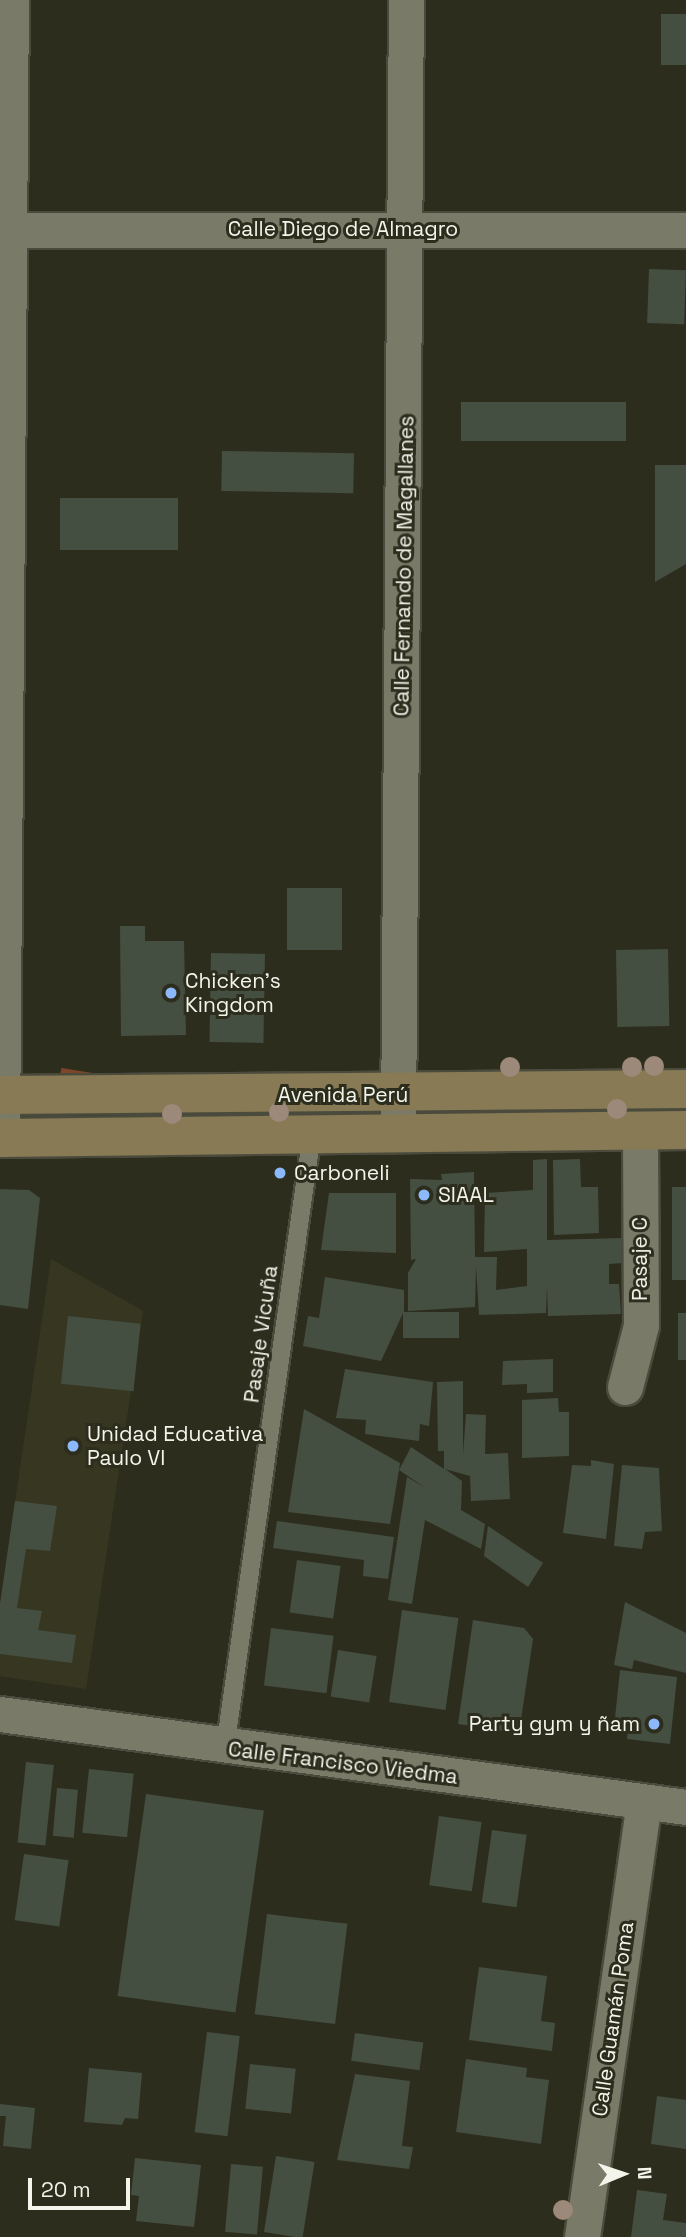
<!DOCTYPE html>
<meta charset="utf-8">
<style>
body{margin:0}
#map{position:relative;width:686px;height:2237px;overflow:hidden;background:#2d2d1e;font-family:"Space Grotesk",sans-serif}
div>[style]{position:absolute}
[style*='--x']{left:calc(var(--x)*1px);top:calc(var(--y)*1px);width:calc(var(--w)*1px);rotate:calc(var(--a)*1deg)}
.built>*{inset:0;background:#373721}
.green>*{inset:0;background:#7d4628;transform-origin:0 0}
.building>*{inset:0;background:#444f41;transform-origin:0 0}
.roads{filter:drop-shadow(2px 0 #4b4b3d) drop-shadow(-2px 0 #4b4b3d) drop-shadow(0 2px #4b4b3d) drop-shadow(0 -2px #4b4b3d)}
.lane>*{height:18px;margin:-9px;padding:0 9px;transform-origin:9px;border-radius:9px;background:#797a68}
.street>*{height:35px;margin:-17.5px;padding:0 17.5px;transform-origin:17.5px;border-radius:17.5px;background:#797a68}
.secondary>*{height:38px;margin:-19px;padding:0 19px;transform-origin:19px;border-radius:19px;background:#877a55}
.trees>*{width:20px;height:20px;margin:-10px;border-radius:50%;background:#9d8979}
.dots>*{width:19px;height:19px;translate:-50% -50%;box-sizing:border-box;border:4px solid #2d2d1e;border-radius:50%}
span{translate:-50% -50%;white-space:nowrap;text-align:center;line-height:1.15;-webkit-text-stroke:6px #2d2d1e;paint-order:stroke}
.street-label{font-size:21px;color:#f3f4ea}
.poi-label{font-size:21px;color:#f3f4ea}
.left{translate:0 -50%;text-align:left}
.right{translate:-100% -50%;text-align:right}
.north{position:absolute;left:588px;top:2139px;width:70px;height:70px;-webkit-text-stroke:5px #2d2d1e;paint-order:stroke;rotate:88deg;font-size:19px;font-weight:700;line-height:28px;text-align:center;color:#f3f4ea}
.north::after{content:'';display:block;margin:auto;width:24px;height:32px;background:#f3f4ea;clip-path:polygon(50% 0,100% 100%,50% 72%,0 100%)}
.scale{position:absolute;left:28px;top:2178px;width:102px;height:32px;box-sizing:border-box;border:4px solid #f3f4ea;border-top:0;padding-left:9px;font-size:21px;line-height:24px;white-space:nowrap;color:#f3f4ea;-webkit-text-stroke:5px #2d2d1e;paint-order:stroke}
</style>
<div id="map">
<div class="built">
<i style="clip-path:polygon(51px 1259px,143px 1311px,86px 1689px,0 1676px,0 1604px)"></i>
</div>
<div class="green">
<i style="clip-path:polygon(686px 1105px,686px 1112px,470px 1113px,470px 1107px)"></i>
<i style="left:326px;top:1110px;width:6px;height:268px;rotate:99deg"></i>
</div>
<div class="building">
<i style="left:686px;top:14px;width:51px;height:25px;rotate:90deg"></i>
<i style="left:649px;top:269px;width:37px;height:54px;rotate:2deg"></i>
<i style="left:626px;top:402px;width:39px;height:165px;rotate:90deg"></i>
<i style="left:222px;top:451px;width:132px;height:40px;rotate:1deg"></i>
<i style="clip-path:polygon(655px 465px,686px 465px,686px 564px,655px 582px)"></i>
<i style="left:60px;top:498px;width:118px;height:52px"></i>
<i style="left:287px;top:888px;width:55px;height:62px"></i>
<i style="clip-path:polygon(120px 926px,145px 926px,145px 941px,184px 941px,186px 1035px,121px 1036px)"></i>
<i style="left:668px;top:949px;width:77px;height:52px;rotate:89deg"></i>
<i style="left:211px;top:953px;width:54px;height:89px;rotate:1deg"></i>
<i style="clip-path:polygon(547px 1159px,547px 1240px,623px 1238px,623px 1263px,609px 1264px,609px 1284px,619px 1284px,621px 1314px,548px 1316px,547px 1286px,546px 1313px,479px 1315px,476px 1266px,475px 1307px,408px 1311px,408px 1273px,416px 1259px,411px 1260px,410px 1179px,442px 1180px,441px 1174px,474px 1172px,475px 1257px,497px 1257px,496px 1290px,527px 1286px,527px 1249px,484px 1252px,485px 1193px,533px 1190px,533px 1160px)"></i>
<i style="clip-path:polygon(580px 1159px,581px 1187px,598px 1187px,599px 1233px,554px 1235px,553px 1160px)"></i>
<i style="left:672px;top:1187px;width:14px;height:93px"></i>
<i style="clip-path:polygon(0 1189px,29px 1190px,40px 1198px,28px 1309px,0 1305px)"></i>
<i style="clip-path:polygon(329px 1193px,396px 1193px,396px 1253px,321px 1250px)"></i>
<i style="clip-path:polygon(325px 1277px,404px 1290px,404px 1311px,381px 1361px,303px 1346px,308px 1316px,319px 1318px)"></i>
<i style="left:459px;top:1312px;width:26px;height:56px;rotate:90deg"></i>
<i style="left:678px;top:1313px;width:8px;height:47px"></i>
<i style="left:68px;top:1316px;width:73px;height:68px;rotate:6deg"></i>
<i style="clip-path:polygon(553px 1359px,553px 1392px,527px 1393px,527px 1384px,502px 1385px,503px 1361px)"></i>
<i style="clip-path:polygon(345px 1369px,433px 1382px,429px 1426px,420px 1424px,419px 1441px,365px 1434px,366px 1420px,336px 1418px)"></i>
<i style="clip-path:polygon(463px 1381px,463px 1455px,466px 1414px,486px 1415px,485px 1454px,508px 1453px,510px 1499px,471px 1501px,470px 1476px,445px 1469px,462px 1481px,461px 1510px,485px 1524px,481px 1549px,425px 1520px,412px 1604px,388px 1600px,407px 1477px,424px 1487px,399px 1470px,390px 1524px,288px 1512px,304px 1409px,400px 1463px,399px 1470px,411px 1447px,444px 1469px,444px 1451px,438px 1451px,437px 1382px)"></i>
<i style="clip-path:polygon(558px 1398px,559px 1412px,569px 1412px,569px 1456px,522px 1458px,522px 1400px)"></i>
<i style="clip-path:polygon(591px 1460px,614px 1464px,606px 1539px,563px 1533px,572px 1465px,591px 1466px)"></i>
<i style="clip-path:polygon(622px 1465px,659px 1468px,662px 1531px,645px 1532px,642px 1549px,614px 1546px)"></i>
<i style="clip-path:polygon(15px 1501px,57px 1506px,50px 1551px,26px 1549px,17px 1608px,42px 1611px,38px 1630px,76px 1635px,72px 1663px,0 1654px,0 1604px)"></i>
<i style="clip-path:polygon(277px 1521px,394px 1537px,388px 1579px,363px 1576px,364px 1560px,273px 1548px)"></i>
<i style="clip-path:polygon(488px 1526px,543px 1563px,528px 1587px,484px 1556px)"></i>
<i style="left:297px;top:1560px;width:44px;height:53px;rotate:8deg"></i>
<i style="clip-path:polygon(625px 1602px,686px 1633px,686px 1673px,634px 1660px,632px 1669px,614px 1665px)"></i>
<i style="left:402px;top:1610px;width:57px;height:93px;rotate:8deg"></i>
<i style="clip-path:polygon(473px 1620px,524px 1628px,533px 1639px,519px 1733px,458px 1724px)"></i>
<i style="left:271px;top:1628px;width:63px;height:58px;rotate:7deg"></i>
<i style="left:338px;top:1650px;width:39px;height:47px;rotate:9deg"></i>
<i style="clip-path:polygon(620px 1670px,677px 1677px,670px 1744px,627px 1739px,629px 1720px,615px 1718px)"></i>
<i style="left:26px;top:1762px;width:28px;height:81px;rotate:6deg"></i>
<i style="left:89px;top:1769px;width:45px;height:64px;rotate:6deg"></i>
<i style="left:57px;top:1788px;width:21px;height:48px;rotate:5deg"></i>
<i style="left:146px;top:1794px;width:119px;height:204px;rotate:8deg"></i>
<i style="left:439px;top:1816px;width:43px;height:70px;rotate:8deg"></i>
<i style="left:492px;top:1830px;width:35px;height:73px;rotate:8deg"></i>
<i style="left:24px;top:1854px;width:45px;height:67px;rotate:8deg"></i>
<i style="left:267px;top:1914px;width:81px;height:101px;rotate:7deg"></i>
<i style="clip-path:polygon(479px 1967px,547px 1976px,541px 2021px,555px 2023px,552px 2051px,469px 2040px)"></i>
<i style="left:207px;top:2032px;width:33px;height:101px;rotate:7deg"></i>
<i style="left:355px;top:2033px;width:69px;height:28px;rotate:8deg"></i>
<i style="clip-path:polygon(466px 2059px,527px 2068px,526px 2077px,549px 2080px,541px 2144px,456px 2132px)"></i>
<i style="left:250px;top:2064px;width:46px;height:45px;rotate:6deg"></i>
<i style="clip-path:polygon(89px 2068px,142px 2073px,138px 2119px,125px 2118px,122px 2125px,84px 2122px)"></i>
<i style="clip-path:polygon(355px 2074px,410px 2081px,402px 2146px,413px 2147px,409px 2169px,337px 2160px)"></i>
<i style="clip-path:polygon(657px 2096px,686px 2100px,686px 2149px,651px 2144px)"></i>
<i style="clip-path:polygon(0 2104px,35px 2108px,31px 2149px,3px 2146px,6px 2116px,0 2116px)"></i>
<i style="left:276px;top:2156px;width:39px;height:77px;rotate:9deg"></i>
<i style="clip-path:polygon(135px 2158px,201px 2165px,194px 2227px,136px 2221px,139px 2196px,131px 2195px)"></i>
<i style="left:231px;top:2164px;width:32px;height:68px;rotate:5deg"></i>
<i style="clip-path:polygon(637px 2190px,667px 2194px,663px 2220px,686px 2223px,686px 2237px,631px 2237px)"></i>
</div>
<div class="roads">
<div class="lane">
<i style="--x:225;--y:1748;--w:620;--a:-81.94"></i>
</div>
<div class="street">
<i style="--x:0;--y:230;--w:686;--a:0"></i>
<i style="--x:398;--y:1133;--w:1133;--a:-89.6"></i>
<i style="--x:2;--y:1138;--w:1138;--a:-89.55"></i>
<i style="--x:625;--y:1387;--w:64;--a:-75.5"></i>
<i style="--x:641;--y:1325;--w:195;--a:-90.3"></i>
<i style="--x:0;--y:1714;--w:692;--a:7.72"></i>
<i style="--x:582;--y:2237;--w:439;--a:-81.9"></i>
</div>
<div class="secondary">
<i style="--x:0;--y:1095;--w:686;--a:-0.5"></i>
<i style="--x:0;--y:1138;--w:686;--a:-0.67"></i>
</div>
</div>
<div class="trees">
<i style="left:654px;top:1066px"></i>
<i style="left:510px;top:1067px"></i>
<i style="left:632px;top:1067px"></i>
<i style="left:617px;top:1109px"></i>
<i style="left:279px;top:1112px"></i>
<i style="left:172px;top:1114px"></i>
<i style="left:563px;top:2210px"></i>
</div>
<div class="dots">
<i style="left:171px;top:993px;background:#8cb9fc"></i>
<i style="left:280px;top:1173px;background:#8cb9fc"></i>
<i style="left:424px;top:1195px;background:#8cb9fc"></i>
<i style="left:73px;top:1446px;background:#8cb9fc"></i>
<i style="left:654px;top:1724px;background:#8cb9fc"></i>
</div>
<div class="street-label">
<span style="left:343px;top:229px">Calle Diego de Almagro</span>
<span style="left:404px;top:566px;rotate:-89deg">Calle Fernando de Magallanes</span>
<span style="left:343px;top:1095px">Avenida Perú</span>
<span style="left:640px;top:1259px;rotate:-90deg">Pasaje C</span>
<span style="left:261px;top:1334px;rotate:-82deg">Pasaje Vicuña</span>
<span style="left:343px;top:1763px;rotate:7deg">Calle Francisco Viedma</span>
<span style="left:613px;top:2019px;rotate:-82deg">Calle Guamán Poma</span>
</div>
<div class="poi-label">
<span class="left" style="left:185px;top:993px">Chicken's<br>Kingdom</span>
<span class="left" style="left:294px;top:1173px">Carboneli</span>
<span class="left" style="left:438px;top:1195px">SIAAL</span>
<span class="left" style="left:87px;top:1446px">Unidad Educativa<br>Paulo VI</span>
<span class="right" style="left:640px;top:1724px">Party gym y ñam</span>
</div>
<div class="north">N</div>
<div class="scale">20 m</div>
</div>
